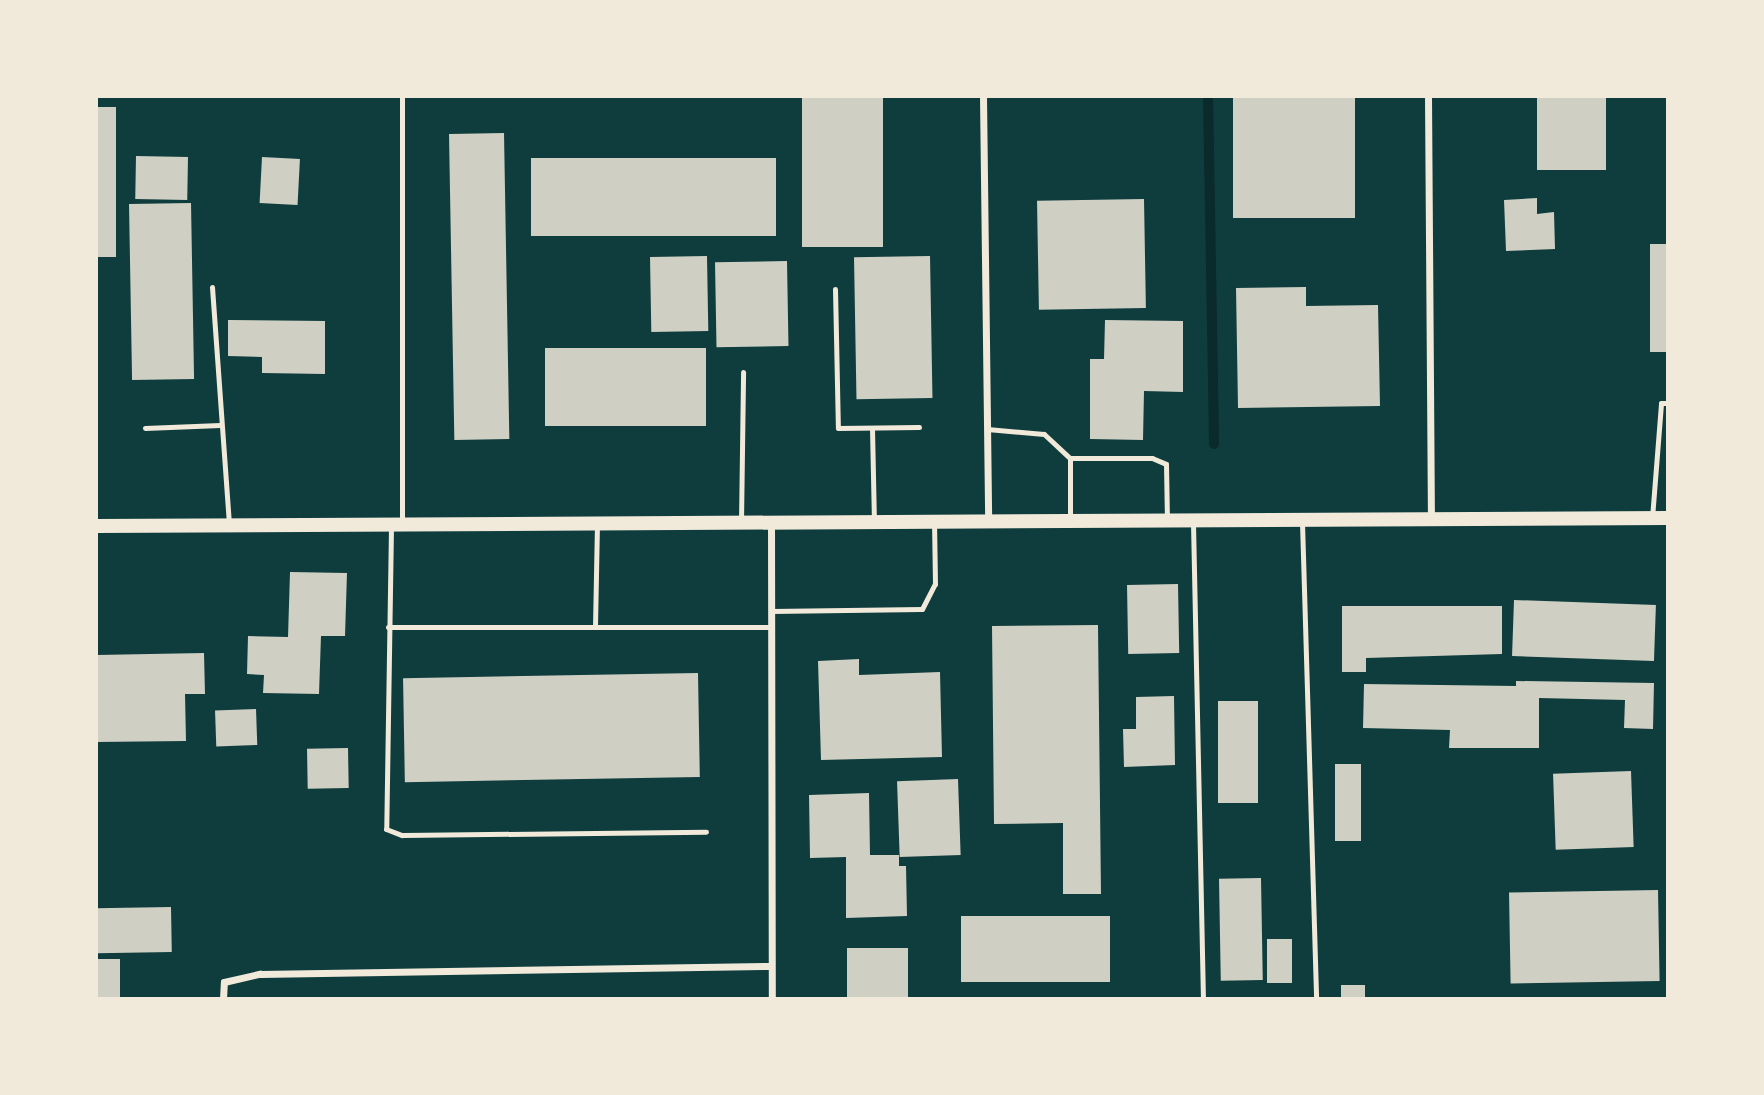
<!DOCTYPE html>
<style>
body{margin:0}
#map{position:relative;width:1764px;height:1095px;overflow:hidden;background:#0f3d3e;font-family:"Fira Sans",sans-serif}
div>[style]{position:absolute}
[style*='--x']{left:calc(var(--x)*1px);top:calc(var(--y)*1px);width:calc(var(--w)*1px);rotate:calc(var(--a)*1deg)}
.stream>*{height:10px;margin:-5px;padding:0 5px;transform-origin:5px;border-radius:5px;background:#0a2a2b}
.building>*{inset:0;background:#cfcfc3;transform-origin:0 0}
.service>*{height:5px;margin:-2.5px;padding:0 2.5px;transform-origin:2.5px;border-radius:2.5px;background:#f1e9da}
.minor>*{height:7px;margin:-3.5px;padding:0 3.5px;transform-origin:3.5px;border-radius:3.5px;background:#f1e9da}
.secondary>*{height:14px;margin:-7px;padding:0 7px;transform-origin:7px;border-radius:7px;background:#f1e9da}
span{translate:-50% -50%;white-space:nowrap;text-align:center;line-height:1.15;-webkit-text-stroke:5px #f1e9da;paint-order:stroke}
.frame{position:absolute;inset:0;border:98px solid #f1e9da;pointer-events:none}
</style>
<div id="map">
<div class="stream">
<i style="--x:1208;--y:96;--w:348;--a:89"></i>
</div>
<div class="building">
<i style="left:802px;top:96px;width:81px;height:151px"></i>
<i style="left:1233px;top:96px;width:122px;height:122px"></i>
<i style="left:1537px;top:96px;width:69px;height:74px"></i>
<i style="left:116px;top:107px;width:150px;height:20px;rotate:90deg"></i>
<i style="left:504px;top:133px;width:306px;height:55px;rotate:89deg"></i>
<i style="left:136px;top:156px;width:52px;height:43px;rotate:1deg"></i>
<i style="left:262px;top:157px;width:38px;height:46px;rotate:3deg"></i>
<i style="left:776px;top:158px;width:78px;height:245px;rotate:90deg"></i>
<i style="clip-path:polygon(1537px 198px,1537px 214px,1554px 212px,1555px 249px,1506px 251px,1504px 200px)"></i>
<i style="left:1144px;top:199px;width:109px;height:107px;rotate:89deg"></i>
<i style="left:191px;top:203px;width:176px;height:62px;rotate:89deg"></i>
<i style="left:1650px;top:244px;width:18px;height:108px"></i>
<i style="left:707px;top:256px;width:75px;height:57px;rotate:89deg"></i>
<i style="left:930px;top:256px;width:142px;height:76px;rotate:89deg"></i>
<i style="left:787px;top:261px;width:85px;height:72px;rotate:89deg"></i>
<i style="clip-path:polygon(1306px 287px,1306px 306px,1378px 305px,1380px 406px,1238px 408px,1236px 288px)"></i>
<i style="clip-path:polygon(228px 320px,325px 321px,325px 374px,262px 373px,262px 357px,228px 356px)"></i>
<i style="clip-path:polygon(1105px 320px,1183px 321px,1183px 392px,1144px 391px,1143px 440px,1090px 439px,1090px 359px,1104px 359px)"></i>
<i style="left:545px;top:348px;width:161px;height:78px"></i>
<i style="clip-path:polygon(290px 572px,347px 573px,345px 636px,321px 636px,319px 694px,263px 693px,264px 675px,247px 674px,248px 636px,288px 637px)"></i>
<i style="left:1178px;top:584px;width:69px;height:51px;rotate:89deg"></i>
<i style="left:1514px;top:600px;width:142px;height:56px;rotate:2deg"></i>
<i style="clip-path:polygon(1342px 606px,1502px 606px,1502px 654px,1366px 658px,1366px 672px,1342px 672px)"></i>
<i style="clip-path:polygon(1098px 625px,1101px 894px,1063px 894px,1063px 823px,994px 824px,992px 626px)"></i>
<i style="clip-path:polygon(204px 653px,205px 694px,185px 694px,186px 741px,96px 742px,96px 655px)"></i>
<i style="clip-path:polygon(859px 659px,859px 675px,940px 672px,942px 757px,821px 760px,818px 661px)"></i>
<i style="left:698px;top:673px;width:104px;height:295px;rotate:89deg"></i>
<i style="clip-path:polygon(1516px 681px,1654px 683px,1653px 729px,1624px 728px,1625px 700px,1539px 698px,1539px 748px,1449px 748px,1450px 730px,1363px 728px,1364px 684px,1516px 686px)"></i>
<i style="clip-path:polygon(1174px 696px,1175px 765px,1124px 767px,1123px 729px,1136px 729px,1136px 697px)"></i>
<i style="left:1218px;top:701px;width:40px;height:102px"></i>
<i style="left:256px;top:709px;width:36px;height:41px;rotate:88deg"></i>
<i style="left:348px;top:748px;width:40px;height:41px;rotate:89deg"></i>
<i style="left:1335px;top:764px;width:26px;height:77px"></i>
<i style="left:1631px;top:771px;width:76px;height:78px;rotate:88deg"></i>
<i style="left:958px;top:779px;width:76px;height:61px;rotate:88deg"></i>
<i style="clip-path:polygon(869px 793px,870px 855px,899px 855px,899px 866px,906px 866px,907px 916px,846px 918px,846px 857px,810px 858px,809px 795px)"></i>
<i style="left:1261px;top:878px;width:102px;height:42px;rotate:89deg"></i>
<i style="left:1658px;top:890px;width:91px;height:149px;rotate:89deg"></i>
<i style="left:171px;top:907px;width:45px;height:75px;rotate:89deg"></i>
<i style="left:961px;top:916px;width:149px;height:66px"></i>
<i style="left:1292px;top:939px;width:44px;height:25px;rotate:90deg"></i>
<i style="left:847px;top:948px;width:61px;height:51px"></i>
<i style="left:120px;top:959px;width:40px;height:24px;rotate:90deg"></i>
<i style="left:1365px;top:985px;width:14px;height:24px;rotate:90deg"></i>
</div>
<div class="service">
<i style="--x:402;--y:96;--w:428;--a:90"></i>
<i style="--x:212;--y:287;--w:239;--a:85.9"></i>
<i style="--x:835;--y:289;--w:139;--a:88.8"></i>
<i style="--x:838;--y:428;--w:81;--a:-0.7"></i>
<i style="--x:145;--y:428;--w:75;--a:-2.3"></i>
<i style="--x:872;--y:428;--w:93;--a:88.8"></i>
<i style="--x:987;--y:429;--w:57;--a:5"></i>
<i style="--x:1044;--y:434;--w:35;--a:43"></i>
<i style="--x:1070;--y:518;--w:60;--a:-90"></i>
<i style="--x:1070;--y:458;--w:82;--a:0"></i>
<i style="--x:1152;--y:458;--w:15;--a:23"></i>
<i style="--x:1166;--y:464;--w:56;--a:89"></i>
<i style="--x:1652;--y:518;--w:115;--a:-85.5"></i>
<i style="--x:1661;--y:403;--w:7;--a:0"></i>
<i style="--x:741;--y:522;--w:150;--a:-89.2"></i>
<i style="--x:1302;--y:522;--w:477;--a:88.3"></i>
<i style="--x:1193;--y:523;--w:476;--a:88.8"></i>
<i style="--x:391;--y:527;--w:302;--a:90.9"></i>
<i style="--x:386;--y:829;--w:17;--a:21"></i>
<i style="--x:402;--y:835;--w:304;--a:-0.6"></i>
<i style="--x:771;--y:611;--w:151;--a:-0.8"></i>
<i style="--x:922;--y:609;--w:28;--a:-63"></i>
<i style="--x:935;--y:584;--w:61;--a:-90.9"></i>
<i style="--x:388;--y:627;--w:383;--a:0"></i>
<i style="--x:595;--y:627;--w:101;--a:-88.9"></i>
</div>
<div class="minor">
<i style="--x:983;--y:96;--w:425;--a:89.3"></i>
<i style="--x:1428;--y:96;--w:423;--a:89.6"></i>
<i style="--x:771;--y:522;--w:477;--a:89.9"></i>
<i style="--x:223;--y:999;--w:17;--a:-87"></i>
<i style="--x:224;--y:982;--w:37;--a:-13"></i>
<i style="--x:260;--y:974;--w:511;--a:-0.9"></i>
</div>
<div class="secondary">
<i style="--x:96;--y:526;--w:1572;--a:-0.29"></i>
</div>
<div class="frame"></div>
</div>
